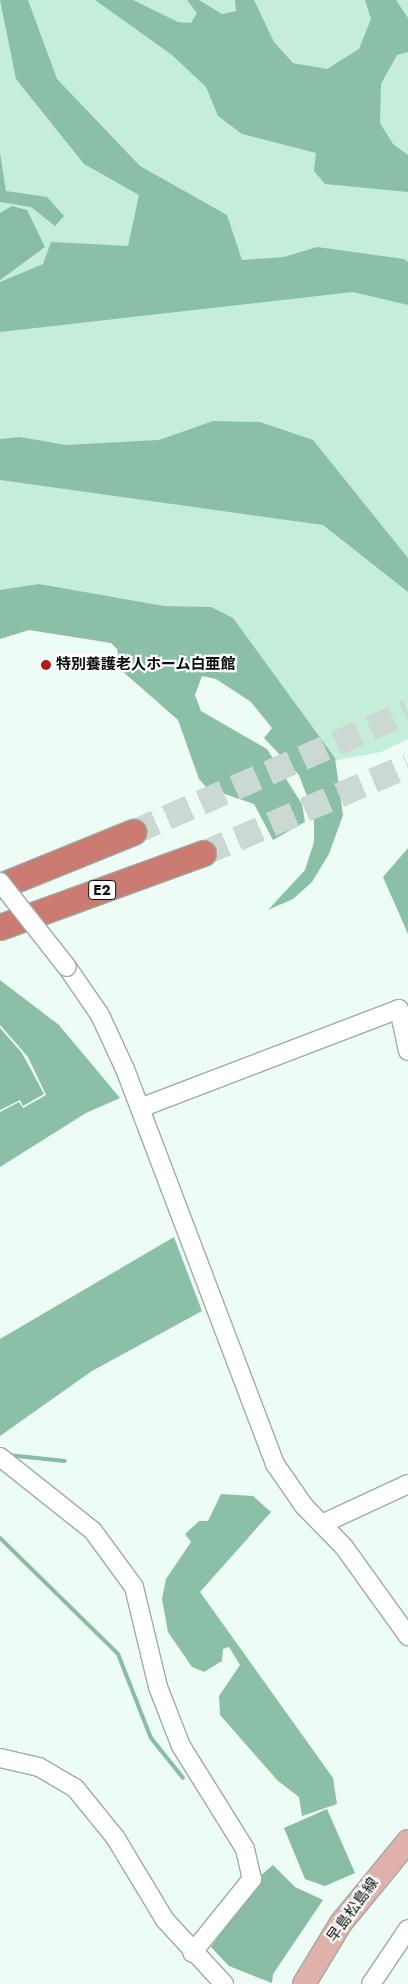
<!DOCTYPE html>
<meta charset="utf-8">
<style>
body{margin:0}
#map{position:relative;width:408px;height:1984px;overflow:hidden;background:#edfdf5;font-family:Jost,"Noto Sans JP",sans-serif}
div>[style]{position:absolute}
[style*='--x']{left:calc(var(--x)*1px);top:calc(var(--y)*1px);width:calc(var(--w)*1px);rotate:calc(var(--a)*1deg)}
.green>*{inset:0;background:#c4eeda}
.forest>*{inset:0;background:#8cbfa8}
.water>*{inset:0;background:#89bca5}
.stream>*{height:4px;margin:-2px;padding:0 2px;transform-origin:2px;border-radius:2px;background:#89bca5}
.highway-tunnel>*{height:25px;margin-top:-12.5px;transform-origin:0;background:repeating-linear-gradient(90deg,#cbd9d2 0 25px,transparent 0 37px)}
.roads{filter:drop-shadow(1px 0 #9daca5) drop-shadow(-1px 0 #9daca5) drop-shadow(0 1px #9daca5) drop-shadow(0 -1px #9daca5)}
.minor>*{height:18px;margin:-9px;padding:0 9px;transform-origin:9px;border-radius:9px;background:#fff}
.major>*{height:22px;margin:-11px;padding:0 11px;transform-origin:11px;border-radius:11px;background:#e0b0aa}
.highway>*{height:25px;margin:-12.5px;padding:0 12.5px;transform-origin:12.5px;border-radius:12.5px;background:#cb7b72}
.bridges{filter:drop-shadow(1px 0 #9daca5) drop-shadow(-1px 0 #9daca5) drop-shadow(0 1px #9daca5) drop-shadow(0 -1px #9daca5)}
.minor-bridge>*{height:18px;margin:-9px;padding:0 9px;transform-origin:9px;border-radius:9px;background:#fff}
.dots>*{width:14px;height:14px;translate:-50% -50%;box-sizing:border-box;border:2px solid #fff;border-radius:50%}
span{translate:-50% -50%;white-space:nowrap;text-align:center;line-height:1.15;-webkit-text-stroke:4.5px #fff;paint-order:stroke}
.shield-label span{padding:1px 4px;background:#fff;border:1px solid;border-radius:4px;-webkit-text-stroke-width:0}
.shield-label{font-size:14px;color:#090e0c;font-weight:700}
.poi-label{font-size:15px;color:#090e0c;font-weight:700}
.left{translate:0 -50%;text-align:left}
.street-label{font-size:15px;color:#090e0c}
</style>
<div id="map">
<div class="green">
<i style="clip-path:polygon(0 0,408px 0,408px 739px,381px 752px,333px 761px,230px 622px,0 594px)"></i>
</div>
<div class="forest">
<i style="clip-path:polygon(0 0,28px 0,57px 79px,140px 166px,227px 215px,242px 260px,284px 257px,317px 247px,404px 259px,408px 262px,408px 305px,353px 292px,0 332px,0 282px,43px 264px,51px 242px,128px 246px,139px 195px,84px 164px,16px 79px)"></i>
<i style="clip-path:polygon(95px 0,133px 0,178px 22px,191px 23px,197px 13px,187px 0,199px 0,222px 14px,236px 11px,235px 0,254px 0,274px 42px,293px 63px,327px 69px,359px 49px,371px 19px,365px 0,396px 0,408px 18px,408px 52px,397px 55px,381px 84px,380px 123px,393px 144px,408px 155px,408px 192px,325px 184px,314px 171px,316px 153px,242px 134px,218px 116px,206px 87px,172px 55px)"></i>
<i style="clip-path:polygon(0 153px,6px 191px,47px 197px,64px 216px,55px 226px,31px 207px,0 202px)"></i>
<i style="clip-path:polygon(213px 421px,260px 422px,313px 440px,408px 558px,408px 592px,323px 525px,0 480px,0 439px,20px 437px,66px 445px,159px 440px)"></i>
<i style="clip-path:polygon(39px 584px,164px 606px,211px 607px,233px 618px,335px 758px,343px 815px,329px 854px,312px 882px,293px 899px,268px 910px,305px 870px,314px 842px,314px 815px,299px 775px,264px 738px,272px 728px,251px 702px,216px 679px,202px 676px,195px 695px,201px 711px,267px 749px,302px 804px,305px 822px,273px 840px,254px 804px,207px 788px,199px 779px,178px 720px,121px 670px,117px 649px,111px 643px,29px 630px,0 639px,0 590px)"></i>
<i style="clip-path:polygon(408px 848px,408px 934px,383px 877px)"></i>
<i style="clip-path:polygon(0 980px,59px 1025px,120px 1098px,86px 1113px,0 1167px,0 1112px,19px 1102px,23px 1108px,46px 1095px,28px 1057px,0 1025px)"></i>
<i style="clip-path:polygon(174px 1237px,202px 1311px,92px 1371px,0 1436px,0 1339px)"></i>
<i style="clip-path:polygon(221px 1494px,253px 1496px,271px 1512px,200px 1592px,333px 1778px,337px 1804px,302px 1816px,299px 1797px,278px 1781px,220px 1715px,219px 1696px,240px 1665px,229px 1647px,223px 1649px,222px 1661px,204px 1672px,192px 1667px,168px 1632px,162px 1599px,166px 1579px,191px 1542px,185px 1534px,199px 1521px,208px 1521px)"></i>
</div>
<div class="water">
<i style="clip-path:polygon(12px 206px,27px 210px,45px 247px,0 280px,0 213px)"></i>
<i style="clip-path:polygon(0 1028px,22px 1053px,44px 1094px,23px 1106px,20px 1100px,0 1110px)"></i>
<i style="clip-path:polygon(327px 1809px,355px 1873px,325px 1886px,305px 1879px,284px 1828px)"></i>
<i style="clip-path:polygon(273px 1865px,295px 1887px,323px 1900px,273px 1974px,272px 1983px,229px 1966px,211px 1947px,259px 1877px)"></i>
</div>
<div class="stream">
<i style="--x:8;--y:1455;--w:57;--a:6"></i>
<i style="--x:0;--y:1538;--w:165;--a:44.5"></i>
<i style="--x:118;--y:1654;--w:90;--a:68.6"></i>
<i style="--x:151;--y:1738;--w:51;--a:51.3"></i>
</div>
<div class="highway-tunnel">
<i style="--x:133;--y:832;--w:300;--a:-23.7"></i>
<i style="--x:203;--y:853;--w:223;--a:-23.2"></i>
</div>
<div class="roads">
<div class="minor">
<i style="--x:67;--y:967;--w:58;--a:55.5"></i>
<i style="--x:100;--y:1015;--w:60;--a:65.2"></i>
<i style="--x:125;--y:1069;--w:423;--a:69.2"></i>
<i style="--x:275;--y:1464;--w:51;--a:55.4"></i>
<i style="--x:304;--y:1506;--w:57;--a:45.7"></i>
<i style="--x:344;--y:1547;--w:110;--a:54.3"></i>
<i style="--x:140;--y:1108;--w:277;--a:-20.9"></i>
<i style="--x:399;--y:1009;--w:43;--a:77.9"></i>
<i style="--x:0;--y:1457;--w:119;--a:38.5"></i>
<i style="--x:93;--y:1531;--w:69;--a:53.8"></i>
<i style="--x:134;--y:1587;--w:103;--a:76.5"></i>
<i style="--x:158;--y:1687;--w:63;--a:68.7"></i>
<i style="--x:181;--y:1746;--w:121;--a:58.1"></i>
<i style="--x:245;--y:1849;--w:31;--a:77"></i>
<i style="--x:252;--y:1879;--w:95;--a:129"></i>
<i style="--x:322;--y:1524;--w:95;--a:-24.9"></i>
<i style="--x:0;--y:1758;--w:40;--a:13"></i>
<i style="--x:39;--y:1767;--w:42;--a:30.3"></i>
<i style="--x:75;--y:1788;--w:63;--a:50.8"></i>
<i style="--x:115;--y:1837;--w:97;--a:58.9"></i>
<i style="--x:165;--y:1920;--w:87;--a:47.3"></i>
<i style="--x:371;--y:1984;--w:66;--a:-56.1"></i>
</div>
<div class="major">
<i style="--x:304;--y:1984;--w:71;--a:-58.8"></i>
<i style="--x:341;--y:1923;--w:106;--a:-50.7"></i>
</div>
<div class="highway">
<i style="--x:0;--y:886;--w:144;--a:-22.1"></i>
<i style="--x:0;--y:927;--w:216;--a:-20"></i>
</div>
</div>
<div class="bridges">
<div class="minor-bridge">
<i style="--x:0;--y:882;--w:108;--a:51.8"></i>
</div>
</div>
<div class="dots">
<i style="left:46px;top:665px;background:#ad1b1c"></i>
</div>
<div class="shield-label">
<span style="left:102px;top:890px">E2</span>
</div>
<div class="poi-label">
<span class="left" style="left:56px;top:665px">特別養護老人ホーム白亜館</span>
</div>
<div class="street-label">
<span style="left:353px;top:1910px;rotate:-54deg">早島松島線</span>
</div>
</div>
